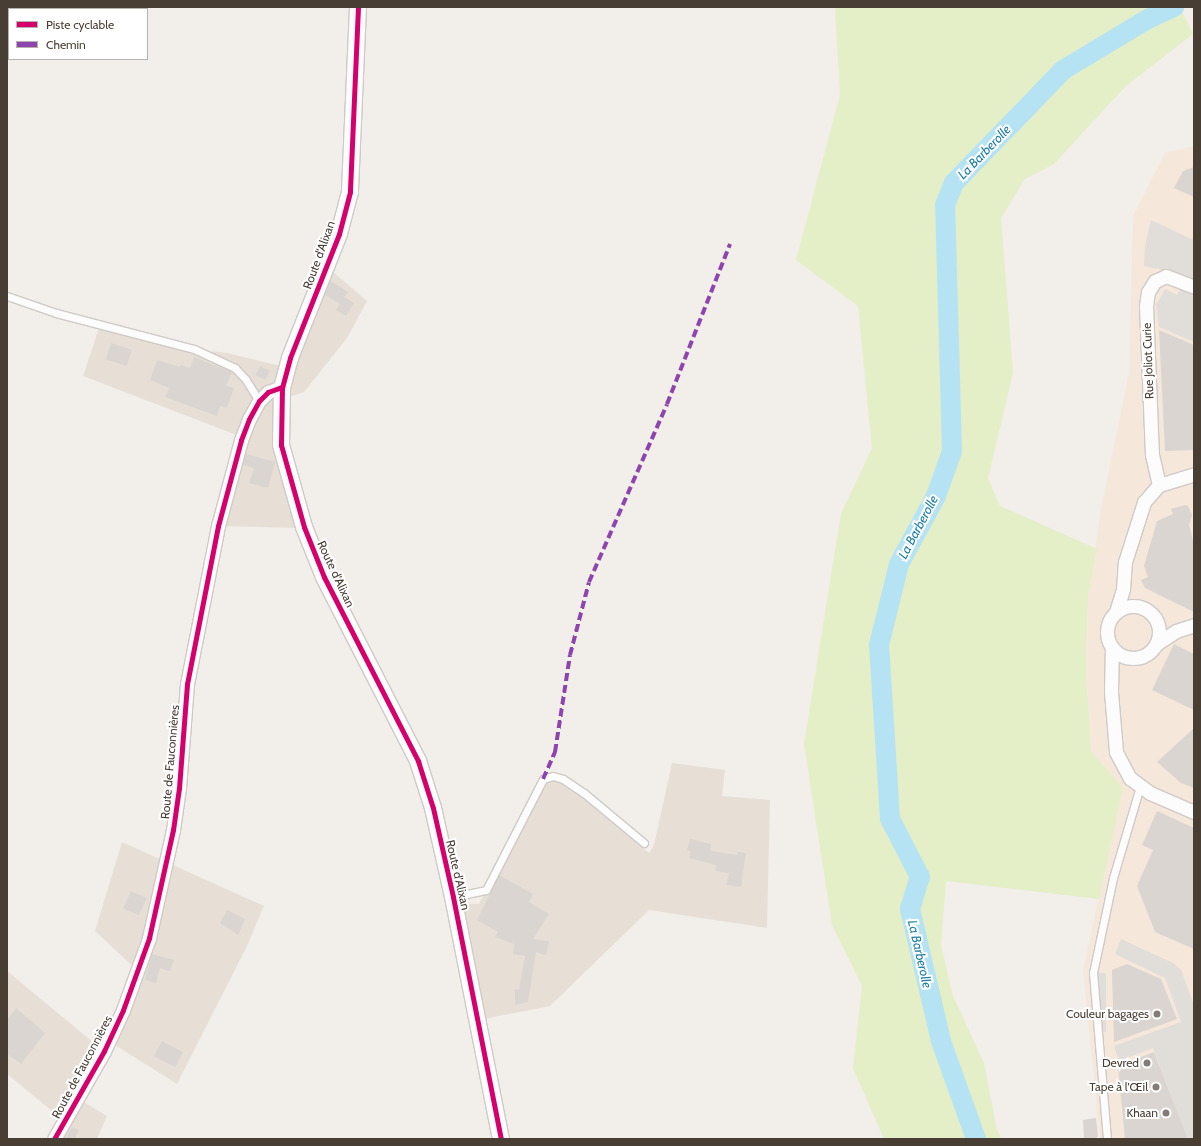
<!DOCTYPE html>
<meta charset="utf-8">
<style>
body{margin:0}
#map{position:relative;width:1201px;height:1146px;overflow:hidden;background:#f2eeea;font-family:Cabin,sans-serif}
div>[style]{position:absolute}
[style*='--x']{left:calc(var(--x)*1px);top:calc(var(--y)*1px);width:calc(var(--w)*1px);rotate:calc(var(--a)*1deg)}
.residential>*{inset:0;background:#e7dfd6}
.commercial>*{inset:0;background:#f6e7db}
.green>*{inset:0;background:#e4eec7}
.parking>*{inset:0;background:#e1ddd8;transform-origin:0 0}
.river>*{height:20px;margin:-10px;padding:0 10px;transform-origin:10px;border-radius:10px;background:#b5e3f4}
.building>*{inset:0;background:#dad5d0;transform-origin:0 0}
.roads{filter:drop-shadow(1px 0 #cecac6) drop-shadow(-1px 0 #cecac6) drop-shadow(0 1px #cecac6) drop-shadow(0 -1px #cecac6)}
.service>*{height:7px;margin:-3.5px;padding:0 3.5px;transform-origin:3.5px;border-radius:3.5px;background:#fdfcfc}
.minor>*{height:13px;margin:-6.5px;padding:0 6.5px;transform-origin:6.5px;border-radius:6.5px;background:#fdfcfc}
.minor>.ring{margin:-6.5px;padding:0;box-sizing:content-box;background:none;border:13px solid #fdfcfc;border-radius:50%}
.tertiary>*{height:16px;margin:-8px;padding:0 8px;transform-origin:8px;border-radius:8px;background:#fdfcfc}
.quiet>*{height:4px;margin-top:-2px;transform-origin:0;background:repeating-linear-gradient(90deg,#8e44ad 0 8px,transparent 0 12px)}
.cycleway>*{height:5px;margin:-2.5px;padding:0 2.5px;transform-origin:2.5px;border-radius:2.5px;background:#d6006c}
.dots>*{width:11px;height:11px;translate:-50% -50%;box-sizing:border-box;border:2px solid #fff;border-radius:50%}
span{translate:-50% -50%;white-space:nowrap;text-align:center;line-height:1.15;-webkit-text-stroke:4px #fff;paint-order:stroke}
.street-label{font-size:12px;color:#493e34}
.poi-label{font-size:12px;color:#493e34}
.right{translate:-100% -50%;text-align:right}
.water-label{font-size:13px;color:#1e7fa7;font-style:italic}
.frame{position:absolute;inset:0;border:8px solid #493e34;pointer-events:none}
.legend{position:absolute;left:8px;top:8px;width:140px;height:52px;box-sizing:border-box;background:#fff;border:1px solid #b6b2ae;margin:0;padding:5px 7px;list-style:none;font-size:12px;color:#493e34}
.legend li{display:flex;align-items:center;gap:8px;height:20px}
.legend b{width:20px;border:1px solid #b6b2ae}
</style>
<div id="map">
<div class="residential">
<i style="clip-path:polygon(7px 7px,25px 7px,9px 9px,7px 49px)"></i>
<i style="clip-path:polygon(333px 272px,367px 301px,347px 338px,304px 392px,273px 402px,274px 446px,296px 528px,224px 526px,247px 439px,83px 376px,100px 325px,194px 349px,227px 353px,293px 369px,328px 277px)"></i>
<i style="clip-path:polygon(672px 763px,725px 770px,722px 796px,770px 800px,767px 928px,649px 910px,550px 1006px,483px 1019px,459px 903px,479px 904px,544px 783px,554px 780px,565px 782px,649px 853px,654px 845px)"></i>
<i style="clip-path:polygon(122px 842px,264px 906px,247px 946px,177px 1084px,115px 1045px,142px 975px,95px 931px)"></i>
<i style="clip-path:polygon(7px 971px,99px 1047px,72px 1095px,107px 1116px,97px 1139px,60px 1139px,68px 1124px,7px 1074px)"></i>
</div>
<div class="commercial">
<i style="clip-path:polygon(1194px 146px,1194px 1139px,1100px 1139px,1083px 970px,1123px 788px,1091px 751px,1086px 672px,1088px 595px,1101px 509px,1129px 373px,1133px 216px,1165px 153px)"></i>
</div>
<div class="green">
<i style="clip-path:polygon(835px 7px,1180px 7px,1193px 34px,1126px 86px,1054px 164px,1025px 179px,1001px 218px,1013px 373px,988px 478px,1000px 506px,1097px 549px,1088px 595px,1086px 672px,1091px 751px,1123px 788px,1099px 899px,946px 881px,941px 945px,953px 996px,984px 1063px,996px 1126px,1001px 1139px,884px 1139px,853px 1068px,862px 986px,832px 925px,804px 744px,841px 514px,872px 448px,858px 306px,796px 260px,840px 95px)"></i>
</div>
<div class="parking">
<i style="clip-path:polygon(1151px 220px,1194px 240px,1194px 283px,1163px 270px,1144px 266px,1145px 246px)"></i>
<i style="clip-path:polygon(1182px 287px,1194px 292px,1194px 342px,1159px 327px,1156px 305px,1165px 289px,1177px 295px)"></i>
<i style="clip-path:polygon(1121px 939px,1173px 963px,1181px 970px,1194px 1005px,1194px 1139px,1188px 1139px,1153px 1048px,1119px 1061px,1114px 1046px,1181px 1022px,1165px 978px,1115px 954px)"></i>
<i style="left:1093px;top:973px;width:13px;height:59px"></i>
</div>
<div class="river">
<i style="--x:976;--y:1139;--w:104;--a:-109.7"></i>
<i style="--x:941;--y:1041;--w:136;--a:-103.2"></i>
<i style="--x:910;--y:909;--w:34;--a:-73"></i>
<i style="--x:920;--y:877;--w:65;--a:-117.3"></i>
<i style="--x:890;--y:819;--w:174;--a:-93.6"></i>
<i style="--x:879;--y:645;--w:83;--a:-76.1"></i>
<i style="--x:899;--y:564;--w:77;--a:-61.4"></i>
<i style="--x:936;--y:496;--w:48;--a:-70.4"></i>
<i style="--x:952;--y:451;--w:246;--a:-91.6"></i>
<i style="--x:945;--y:205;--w:24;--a:-68"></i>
<i style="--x:954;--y:183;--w:157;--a:-46"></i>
<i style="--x:1063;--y:70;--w:99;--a:-31"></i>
<i style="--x:1148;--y:19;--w:29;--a:-25"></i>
</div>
<div class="building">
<i style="clip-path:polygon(1194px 167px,1194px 197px,1174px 188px,1183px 171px)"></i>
<i style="clip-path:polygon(331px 281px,348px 292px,344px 297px,354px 303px,346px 316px,336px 310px,340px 304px,325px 295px)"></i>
<i style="clip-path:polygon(1159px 330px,1194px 345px,1194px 450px,1165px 451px)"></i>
<i style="left:111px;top:343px;width:22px;height:17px;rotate:18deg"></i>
<i style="clip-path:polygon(194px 357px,232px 372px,226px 386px,234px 388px,227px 408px,220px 406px,217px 416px,165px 397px,169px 388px,150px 380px,157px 360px,180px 367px,181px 365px,190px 368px)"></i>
<i style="left:260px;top:366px;width:11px;height:10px;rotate:27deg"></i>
<i style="clip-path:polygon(246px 454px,275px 462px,268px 488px,249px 483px,254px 468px,243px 465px)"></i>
<i style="clip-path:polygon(1185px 505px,1188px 506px,1192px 515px,1189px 525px,1194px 545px,1194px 612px,1145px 588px,1141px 580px,1148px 577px,1144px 566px,1157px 521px,1173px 514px,1171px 509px)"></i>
<i style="clip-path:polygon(1174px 644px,1194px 654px,1194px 710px,1152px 690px)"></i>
<i style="clip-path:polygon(1194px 728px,1194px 788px,1181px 783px,1157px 762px)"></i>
<i style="clip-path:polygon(1157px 811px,1194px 828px,1194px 949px,1155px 932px,1137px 886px,1153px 850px,1142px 845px)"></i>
<i style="clip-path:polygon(690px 839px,711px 844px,711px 851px,737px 855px,737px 852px,746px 853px,741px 887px,726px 885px,729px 873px,715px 871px,716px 865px,689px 858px,691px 851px,687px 850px)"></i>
<i style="clip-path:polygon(499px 875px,533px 894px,529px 902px,549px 914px,533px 939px,549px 941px,546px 955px,536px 952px,528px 1002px,515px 1005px,515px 989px,519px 990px,525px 956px,513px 954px,514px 944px,495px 937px,498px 932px,477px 920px)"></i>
<i style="left:131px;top:891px;width:17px;height:19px;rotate:24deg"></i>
<i style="clip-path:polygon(227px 910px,245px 919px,238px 935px,220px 923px)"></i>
<i style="clip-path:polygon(152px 954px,174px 960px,170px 971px,160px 968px,156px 983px,145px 980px)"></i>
<i style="clip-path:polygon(1127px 964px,1161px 979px,1177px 1019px,1114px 1042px,1112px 970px)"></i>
<i style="clip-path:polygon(16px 1008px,45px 1033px,21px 1064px,7px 1054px,7px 1020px)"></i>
<i style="left:162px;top:1041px;width:24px;height:17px;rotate:28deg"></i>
<i style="clip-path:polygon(1154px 1052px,1188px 1139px,1125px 1139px,1118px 1066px)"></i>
<i style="clip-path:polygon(1096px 1118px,1098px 1136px,1096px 1139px,1084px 1139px,1083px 1120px)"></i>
<i style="clip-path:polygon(72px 1127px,79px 1130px,75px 1139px,65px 1139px)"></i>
</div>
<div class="roads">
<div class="service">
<i style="--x:7;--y:296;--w:52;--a:19.1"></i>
<i style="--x:56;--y:313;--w:143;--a:14.6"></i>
<i style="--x:194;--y:349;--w:45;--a:24.9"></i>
<i style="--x:235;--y:368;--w:16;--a:47"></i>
<i style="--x:246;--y:380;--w:25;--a:58"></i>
<i style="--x:453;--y:897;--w:34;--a:-12"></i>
<i style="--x:486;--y:890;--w:125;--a:-62.8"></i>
<i style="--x:543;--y:779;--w:10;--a:-17"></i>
<i style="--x:553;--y:776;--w:10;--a:17"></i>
<i style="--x:563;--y:779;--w:25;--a:34"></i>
<i style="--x:584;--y:793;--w:78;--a:39.8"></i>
<i style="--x:1107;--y:1139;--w:167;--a:-94.8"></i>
<i style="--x:1093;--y:973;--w:97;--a:-78.1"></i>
<i style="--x:1113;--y:878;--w:96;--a:-73.6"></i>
</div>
<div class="minor">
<i style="--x:1159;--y:485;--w:31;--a:-103"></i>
<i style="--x:1152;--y:455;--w:149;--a:-92.3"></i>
<i style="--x:1146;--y:306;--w:14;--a:-82"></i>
<i style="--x:1148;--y:292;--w:13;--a:-58"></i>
<i style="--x:1155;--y:281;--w:12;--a:-24"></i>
<i style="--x:1166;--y:276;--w:30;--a:21"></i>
<i class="ring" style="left:1107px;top:606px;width:39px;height:39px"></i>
<i style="--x:1116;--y:612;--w:24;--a:-73"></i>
<i style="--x:1123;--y:589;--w:27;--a:-86"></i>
<i style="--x:1125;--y:562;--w:63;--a:-72.4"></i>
<i style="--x:1144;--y:502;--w:23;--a:-49"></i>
<i style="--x:1159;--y:485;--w:37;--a:-17"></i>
<i style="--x:1156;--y:644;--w:24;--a:-33"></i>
<i style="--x:1176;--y:631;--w:19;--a:-18"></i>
<i style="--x:1112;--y:647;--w:45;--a:91.3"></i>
<i style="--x:1111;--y:692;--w:60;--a:85.2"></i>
<i style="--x:1116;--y:752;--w:30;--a:62"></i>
<i style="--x:1130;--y:778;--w:25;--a:37"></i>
<i style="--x:1150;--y:793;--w:48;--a:23.4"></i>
<i style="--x:54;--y:1139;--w:101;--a:-60.4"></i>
<i style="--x:104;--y:1051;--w:45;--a:-65.1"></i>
<i style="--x:123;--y:1010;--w:77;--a:-70.1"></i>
<i style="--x:149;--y:938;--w:111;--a:-77.5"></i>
<i style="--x:173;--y:830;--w:42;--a:-81.9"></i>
<i style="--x:179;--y:788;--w:104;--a:-85.6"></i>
<i style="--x:187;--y:684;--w:161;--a:-78.9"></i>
<i style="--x:218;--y:526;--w:89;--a:-75"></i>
<i style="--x:241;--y:440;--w:22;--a:-69"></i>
<i style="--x:249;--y:419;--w:21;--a:-61"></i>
<i style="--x:259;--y:401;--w:13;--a:-45"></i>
<i style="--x:268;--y:392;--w:15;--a:-20"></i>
</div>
<div class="tertiary">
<i style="--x:358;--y:7;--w:185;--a:92.5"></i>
<i style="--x:350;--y:192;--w:43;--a:104.7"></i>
<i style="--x:339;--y:234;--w:133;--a:111.6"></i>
<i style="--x:290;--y:358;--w:30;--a:105"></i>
<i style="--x:282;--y:387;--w:58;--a:91"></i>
<i style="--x:281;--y:445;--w:85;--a:74.3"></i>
<i style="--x:304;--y:527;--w:54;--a:68.2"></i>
<i style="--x:324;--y:577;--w:207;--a:62.9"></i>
<i style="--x:418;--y:761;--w:49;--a:72.3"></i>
<i style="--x:433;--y:808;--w:91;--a:77.3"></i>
<i style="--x:453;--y:897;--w:247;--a:78.8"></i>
</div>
</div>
<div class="quiet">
<i style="--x:543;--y:779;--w:30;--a:-66"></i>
<i style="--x:555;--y:752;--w:98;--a:-81.2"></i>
<i style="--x:570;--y:655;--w:75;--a:-75.4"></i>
<i style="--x:589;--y:582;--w:194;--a:-66.3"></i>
<i style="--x:667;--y:404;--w:172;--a:-68.5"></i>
</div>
<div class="cycleway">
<i style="--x:358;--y:7;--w:185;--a:92.5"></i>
<i style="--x:350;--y:192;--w:43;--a:104.7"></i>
<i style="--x:339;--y:234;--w:133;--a:111.6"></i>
<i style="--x:290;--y:358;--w:30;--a:105"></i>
<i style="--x:282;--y:387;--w:58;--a:91"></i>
<i style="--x:281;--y:445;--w:85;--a:74.3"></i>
<i style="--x:304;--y:527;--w:54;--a:68.2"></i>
<i style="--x:324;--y:577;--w:207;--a:62.9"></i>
<i style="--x:418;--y:761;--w:49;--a:72.3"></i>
<i style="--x:433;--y:808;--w:91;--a:77.3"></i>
<i style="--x:453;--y:897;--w:247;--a:78.8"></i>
<i style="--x:54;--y:1139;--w:101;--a:-60.4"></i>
<i style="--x:104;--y:1051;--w:45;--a:-65.1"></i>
<i style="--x:123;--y:1010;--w:77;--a:-70.1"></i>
<i style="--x:149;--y:938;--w:111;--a:-77.5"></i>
<i style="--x:173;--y:830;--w:42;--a:-81.9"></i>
<i style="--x:179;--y:788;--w:104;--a:-85.6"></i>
<i style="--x:187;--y:684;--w:161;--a:-78.9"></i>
<i style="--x:218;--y:526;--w:89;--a:-75"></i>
<i style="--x:241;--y:440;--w:22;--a:-69"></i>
<i style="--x:249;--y:419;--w:21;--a:-61"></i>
<i style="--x:259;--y:401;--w:13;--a:-45"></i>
<i style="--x:268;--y:392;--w:15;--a:-20"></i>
</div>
<div class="dots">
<i style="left:1157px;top:1014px;background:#847c74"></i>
<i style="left:1147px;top:1063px;background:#847c74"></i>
<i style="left:1156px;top:1087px;background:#847c74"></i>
<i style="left:1166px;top:1113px;background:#847c74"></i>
</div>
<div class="street-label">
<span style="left:319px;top:255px;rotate:-70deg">Route d'Alixan</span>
<span style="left:1148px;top:361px;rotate:-92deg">Rue Joliot Curie</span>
<span style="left:336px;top:574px;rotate:65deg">Route d'Alixan</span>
<span style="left:170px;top:762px;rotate:-85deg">Route de Fauconnières</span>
<span style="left:458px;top:875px;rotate:77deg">Route d'Alixan</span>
<span style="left:82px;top:1067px;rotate:-62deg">Route de Fauconnières</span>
</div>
<div class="poi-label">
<span class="right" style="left:1149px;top:1014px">Couleur bagages</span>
<span class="right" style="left:1139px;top:1063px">Devred</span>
<span class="right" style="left:1148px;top:1087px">Tape à l'Œil</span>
<span class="right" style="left:1158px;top:1113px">Khaan</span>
</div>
<div class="water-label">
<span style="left:984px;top:152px;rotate:-46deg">La Barberolle</span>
<span style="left:918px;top:527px;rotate:-62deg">La Barberolle</span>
<span style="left:920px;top:954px;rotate:77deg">La Barberolle</span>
</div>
<div class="frame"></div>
<ul class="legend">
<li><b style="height:5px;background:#d6006c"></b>Piste cyclable</li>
<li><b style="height:5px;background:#8e44ad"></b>Chemin</li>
</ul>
</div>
